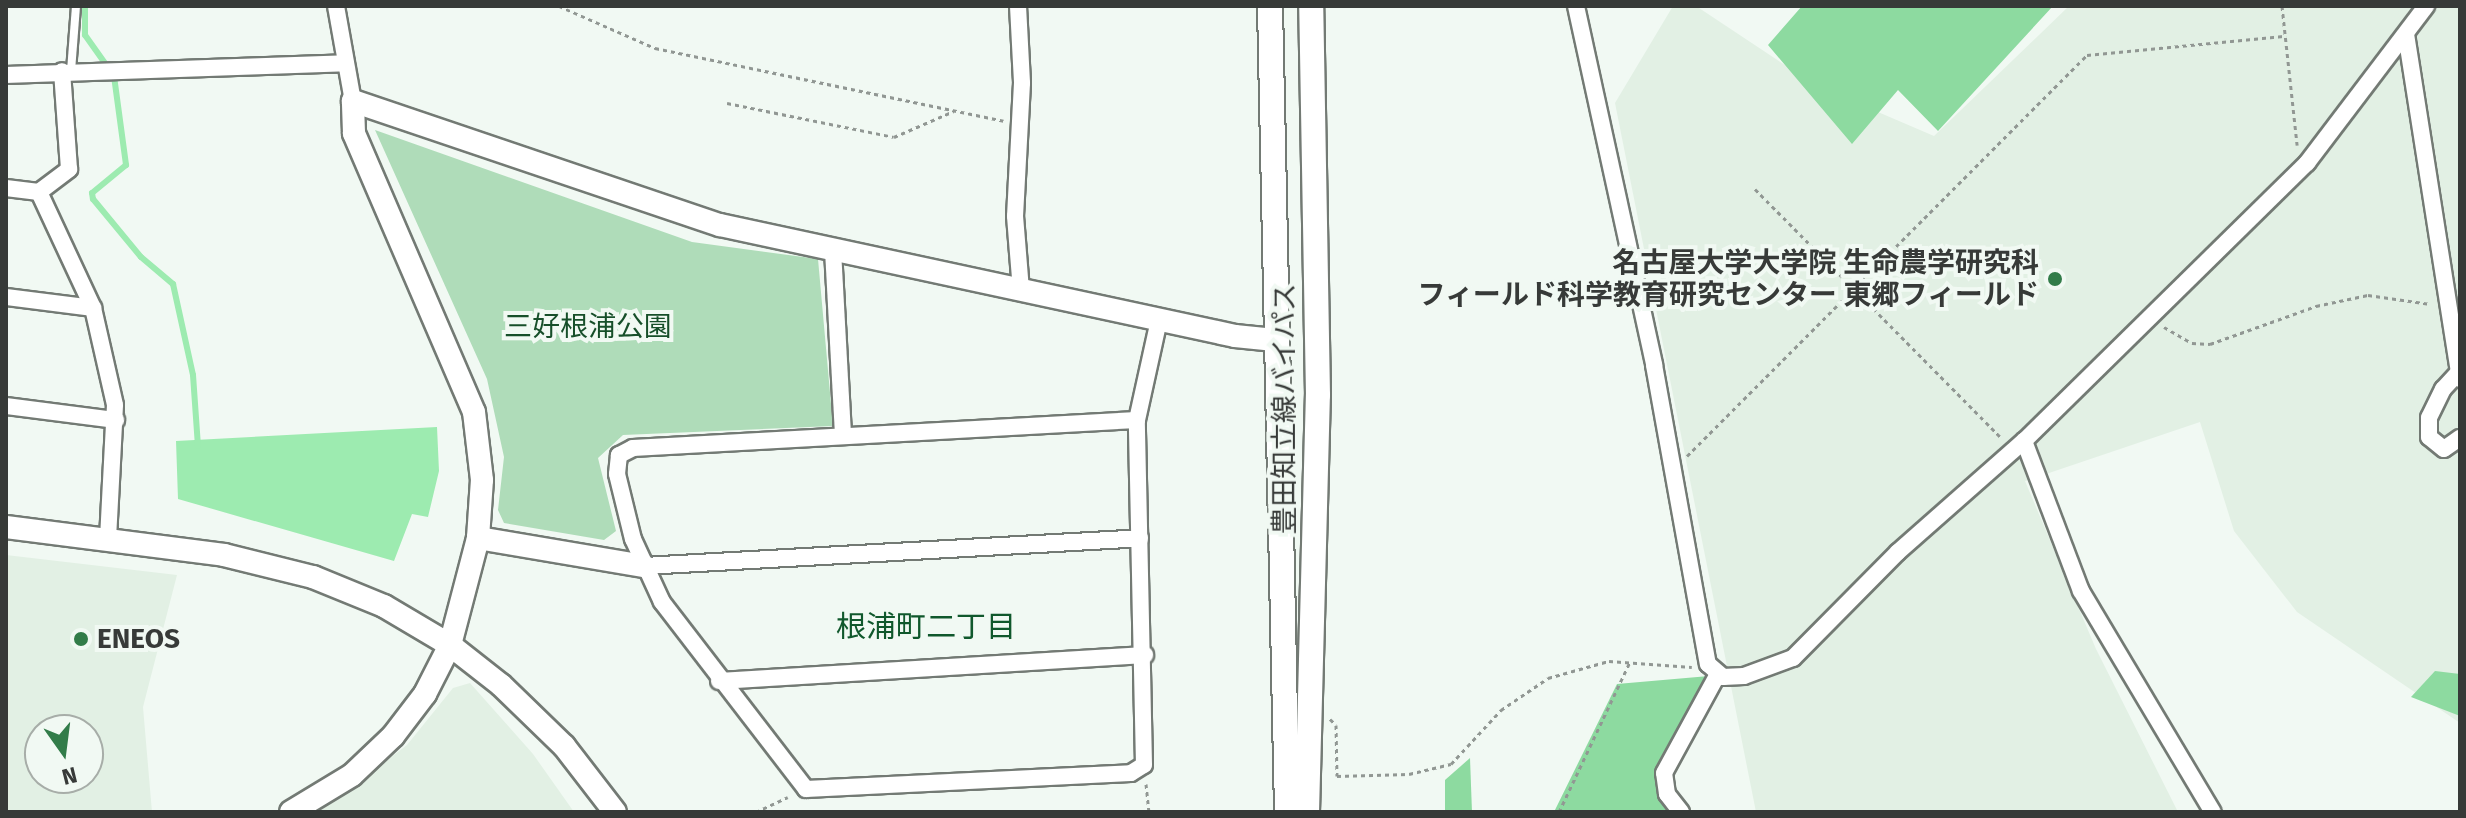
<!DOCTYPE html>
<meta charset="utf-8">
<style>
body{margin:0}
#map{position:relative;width:2466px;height:818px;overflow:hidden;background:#f1f9f3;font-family:"Fira Sans","Noto Sans JP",sans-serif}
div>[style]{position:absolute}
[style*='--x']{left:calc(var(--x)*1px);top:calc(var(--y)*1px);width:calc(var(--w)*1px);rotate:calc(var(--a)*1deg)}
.built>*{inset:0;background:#e2f0e4}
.green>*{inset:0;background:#afdcb9}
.forest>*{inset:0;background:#8ddaa0}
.water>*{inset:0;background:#9debb0}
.stream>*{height:6px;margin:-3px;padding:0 3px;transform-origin:3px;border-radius:3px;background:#9debb0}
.path>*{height:3px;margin-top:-1.5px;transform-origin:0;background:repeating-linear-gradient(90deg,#919793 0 4px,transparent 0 8px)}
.roads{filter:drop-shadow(2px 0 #737a74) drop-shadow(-2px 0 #737a74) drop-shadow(0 2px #737a74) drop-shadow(0 -2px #737a74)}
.lane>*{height:8px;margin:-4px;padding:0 4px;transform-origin:4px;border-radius:4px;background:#fff}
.street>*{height:16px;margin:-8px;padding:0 8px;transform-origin:8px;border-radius:8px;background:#fff}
.secondary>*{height:22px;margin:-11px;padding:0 11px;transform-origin:11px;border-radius:11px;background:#fff}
.primary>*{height:24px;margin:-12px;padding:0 12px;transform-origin:12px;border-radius:12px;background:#fff}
.dots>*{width:22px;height:22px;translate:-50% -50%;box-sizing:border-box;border:4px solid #f1f9f3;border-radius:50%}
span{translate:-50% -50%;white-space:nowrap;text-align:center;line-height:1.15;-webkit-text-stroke:8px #f1f9f3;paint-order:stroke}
.poi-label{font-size:28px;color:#373a38;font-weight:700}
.right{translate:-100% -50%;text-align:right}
.left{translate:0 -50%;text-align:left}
.park-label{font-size:28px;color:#174f2a}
.street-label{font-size:28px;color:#373a38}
.neighbourhood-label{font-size:30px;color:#10582c}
.frame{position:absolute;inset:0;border:8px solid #373a38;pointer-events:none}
.north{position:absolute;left:24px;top:714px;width:80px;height:80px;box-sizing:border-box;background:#f1f9f3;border:2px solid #a7ada8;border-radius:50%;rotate:166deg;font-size:22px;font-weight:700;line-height:32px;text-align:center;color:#373a38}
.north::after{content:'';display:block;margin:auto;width:28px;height:36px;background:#327c49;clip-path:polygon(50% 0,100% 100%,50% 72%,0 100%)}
</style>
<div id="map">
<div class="built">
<i style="clip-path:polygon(1673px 6px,1696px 6px,1815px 85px,1934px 136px,2069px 6px,2460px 6px,2460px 723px,2297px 612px,2234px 531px,2200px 422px,2025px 481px,2096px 649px,2178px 812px,1756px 812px,1615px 103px)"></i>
<i style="clip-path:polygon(evenodd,6px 555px,177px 575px,143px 707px,152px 812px,6px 812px,6px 555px,40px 730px,88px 730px,88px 778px,40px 778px,40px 730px)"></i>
<i style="clip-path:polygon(470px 683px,533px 754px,574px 812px,318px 812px,407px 745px,453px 688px)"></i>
</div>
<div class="green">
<i style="clip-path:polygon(375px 130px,692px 242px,818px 259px,833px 426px,623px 435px,598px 458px,616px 531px,604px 540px,504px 523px,498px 510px,504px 457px,487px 379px)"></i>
</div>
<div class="forest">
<i style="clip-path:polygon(1802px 6px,2053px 6px,1938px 131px,1898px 90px,1852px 144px,1768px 45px)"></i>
<i style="clip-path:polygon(2435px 671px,2460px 674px,2460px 716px,2411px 697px)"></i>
<i style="clip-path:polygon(1709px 676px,1656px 770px,1660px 788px,1677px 812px,1554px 812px,1617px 684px)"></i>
<i style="clip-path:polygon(1470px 758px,1472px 812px,1445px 812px,1445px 780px)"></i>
</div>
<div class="water">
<i style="clip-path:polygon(437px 427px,439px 471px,428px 517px,412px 514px,394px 561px,178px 499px,176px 441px)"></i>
</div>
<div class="stream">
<i style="--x:85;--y:6;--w:29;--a:90"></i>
<i style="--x:85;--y:35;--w:50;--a:54.7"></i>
<i style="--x:114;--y:76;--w:90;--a:82.3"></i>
<i style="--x:126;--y:165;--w:44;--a:140.5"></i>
<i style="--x:92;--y:193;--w:6;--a:81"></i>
<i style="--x:93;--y:199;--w:75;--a:50.4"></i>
<i style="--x:141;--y:257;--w:42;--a:40.2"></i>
<i style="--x:173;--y:284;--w:93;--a:77.6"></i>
<i style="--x:193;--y:375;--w:71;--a:86"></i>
</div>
<div class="path">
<i style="--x:559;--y:6;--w:105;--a:23.6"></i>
<i style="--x:655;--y:48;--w:356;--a:11.8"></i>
<i style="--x:2282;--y:6;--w:140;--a:83.8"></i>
<i style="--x:727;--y:103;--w:170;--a:11.5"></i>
<i style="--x:894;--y:137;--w:65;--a:-23.4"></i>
<i style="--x:1755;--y:189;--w:351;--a:45.3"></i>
<i style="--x:2164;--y:327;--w:32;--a:30"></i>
<i style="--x:2192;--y:343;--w:18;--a:3"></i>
<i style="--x:2210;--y:344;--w:113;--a:-19.7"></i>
<i style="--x:2316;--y:306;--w:53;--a:-11.9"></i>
<i style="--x:2368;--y:295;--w:63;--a:8.3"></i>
<i style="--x:1687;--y:456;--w:566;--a:-45.07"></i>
<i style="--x:2087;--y:55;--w:200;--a:-5.5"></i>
<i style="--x:1330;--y:719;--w:8;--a:45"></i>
<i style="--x:1336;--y:725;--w:51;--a:88.9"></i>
<i style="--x:1337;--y:776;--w:72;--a:-1.6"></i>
<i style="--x:1409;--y:774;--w:43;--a:-13.4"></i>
<i style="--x:1451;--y:764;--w:74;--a:-47.2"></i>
<i style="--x:1501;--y:710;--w:57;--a:-34.2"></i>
<i style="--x:1548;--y:678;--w:63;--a:-15.6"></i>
<i style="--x:1609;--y:661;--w:83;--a:4.1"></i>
<i style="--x:1146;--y:784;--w:28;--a:84"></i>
<i style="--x:756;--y:812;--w:35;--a:-25"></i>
<i style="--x:1559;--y:812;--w:166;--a:-64.7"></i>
</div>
<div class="roads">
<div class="lane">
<i style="--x:71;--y:71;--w:65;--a:-85.6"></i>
</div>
<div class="street">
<i style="--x:336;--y:6;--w:97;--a:79.9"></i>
<i style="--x:1018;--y:6;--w:77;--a:87"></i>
<i style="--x:1022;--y:83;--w:133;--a:93"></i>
<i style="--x:1015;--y:216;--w:75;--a:85.4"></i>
<i style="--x:1576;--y:6;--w:367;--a:77.7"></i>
<i style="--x:1654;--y:365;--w:304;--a:79.8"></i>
<i style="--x:1708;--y:664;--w:20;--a:41"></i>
<i style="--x:1723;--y:677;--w:21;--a:-3"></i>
<i style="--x:1744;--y:676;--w:52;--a:-20.2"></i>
<i style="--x:1793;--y:658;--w:149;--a:-45.3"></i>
<i style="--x:1898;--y:552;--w:168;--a:-41.4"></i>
<i style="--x:2024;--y:441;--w:397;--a:-44.5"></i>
<i style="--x:2307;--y:163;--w:197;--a:-52.8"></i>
<i style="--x:2406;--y:34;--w:349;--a:81.1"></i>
<i style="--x:6;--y:75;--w:339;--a:-2"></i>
<i style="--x:6;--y:188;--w:33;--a:7"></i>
<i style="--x:39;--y:192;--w:128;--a:65"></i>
<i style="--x:93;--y:308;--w:99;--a:77.2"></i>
<i style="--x:115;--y:405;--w:134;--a:93"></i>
<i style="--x:39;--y:192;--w:38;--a:-37"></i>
<i style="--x:69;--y:169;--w:98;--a:-94.1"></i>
<i style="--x:833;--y:250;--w:186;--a:86.9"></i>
<i style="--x:6;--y:297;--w:88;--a:7.2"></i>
<i style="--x:2458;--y:373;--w:22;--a:133"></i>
<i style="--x:2443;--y:389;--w:32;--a:116"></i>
<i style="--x:2429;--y:418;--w:19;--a:90"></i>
<i style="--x:2429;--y:437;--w:19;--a:39"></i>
<i style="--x:2444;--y:449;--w:19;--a:-35"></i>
<i style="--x:6;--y:406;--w:111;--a:7.3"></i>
<i style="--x:1137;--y:420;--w:505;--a:176.82"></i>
<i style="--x:633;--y:448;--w:16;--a:153"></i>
<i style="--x:619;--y:455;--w:19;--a:96"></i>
<i style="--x:617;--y:474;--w:67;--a:76.2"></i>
<i style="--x:633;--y:539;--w:69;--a:65.3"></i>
<i style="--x:662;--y:602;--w:236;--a:52.4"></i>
<i style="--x:806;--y:789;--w:325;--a:-2.8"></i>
<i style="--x:1131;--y:773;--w:15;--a:-32"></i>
<i style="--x:1144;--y:765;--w:345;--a:-91.2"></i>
<i style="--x:1137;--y:420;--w:102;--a:-77.6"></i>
<i style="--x:2024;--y:441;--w:160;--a:69.2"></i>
<i style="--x:2081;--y:591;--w:257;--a:59.2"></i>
<i style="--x:644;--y:566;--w:497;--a:-3.2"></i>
<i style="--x:719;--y:681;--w:427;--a:-3.5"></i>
<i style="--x:1681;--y:812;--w:23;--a:-128"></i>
<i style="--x:1667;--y:794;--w:21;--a:-98"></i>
<i style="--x:1664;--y:773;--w:113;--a:-61.4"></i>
</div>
<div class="secondary">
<i style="--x:6;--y:527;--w:220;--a:7.3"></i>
<i style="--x:224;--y:555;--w:92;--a:13.9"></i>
<i style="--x:313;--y:577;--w:77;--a:22.2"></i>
<i style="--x:384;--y:606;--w:77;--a:30.6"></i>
<i style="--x:450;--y:645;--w:65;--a:38.1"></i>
<i style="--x:501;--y:685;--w:88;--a:44.1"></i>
<i style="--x:564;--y:746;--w:83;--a:52.3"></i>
<i style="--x:478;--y:538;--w:168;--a:9.6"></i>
<i style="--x:291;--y:812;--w:71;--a:-31.2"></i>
<i style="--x:352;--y:775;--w:57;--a:-43.6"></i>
<i style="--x:393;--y:736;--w:53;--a:-52.7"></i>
<i style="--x:425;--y:694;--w:55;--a:-63"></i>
<i style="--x:450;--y:645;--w:111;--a:-75.3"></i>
<i style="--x:478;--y:538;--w:58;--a:-86.1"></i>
<i style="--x:482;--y:480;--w:68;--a:-96.7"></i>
<i style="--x:474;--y:412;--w:304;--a:-113.3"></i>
<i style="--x:354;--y:133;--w:32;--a:-92"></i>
<i style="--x:353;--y:101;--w:387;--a:18.7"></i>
<i style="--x:720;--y:225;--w:527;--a:12.16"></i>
<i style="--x:1235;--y:336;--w:40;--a:5.7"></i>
</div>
<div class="primary">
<i style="--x:1270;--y:6;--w:806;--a:88.79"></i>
<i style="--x:1307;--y:812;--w:417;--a:-88.5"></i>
<i style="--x:1318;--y:395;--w:389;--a:-91"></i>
</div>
</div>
<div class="dots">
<i style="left:2055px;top:279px;background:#327c49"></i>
<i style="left:81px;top:639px;background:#327c49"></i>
</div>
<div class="poi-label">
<span class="right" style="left:2039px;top:279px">名古屋大学大学院 生命農学研究科<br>フィールド科学教育研究センター 東郷フィールド</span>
<span class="left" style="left:97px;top:639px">ENEOS</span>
</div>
<div class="park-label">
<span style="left:588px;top:327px">三好根浦公園</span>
</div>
<div class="street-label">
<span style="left:1285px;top:409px;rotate:-90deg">豊田知立線バイパス</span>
</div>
<div class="neighbourhood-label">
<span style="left:926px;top:627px">根浦町二丁目</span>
</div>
<div class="frame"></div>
<div class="north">N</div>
</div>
